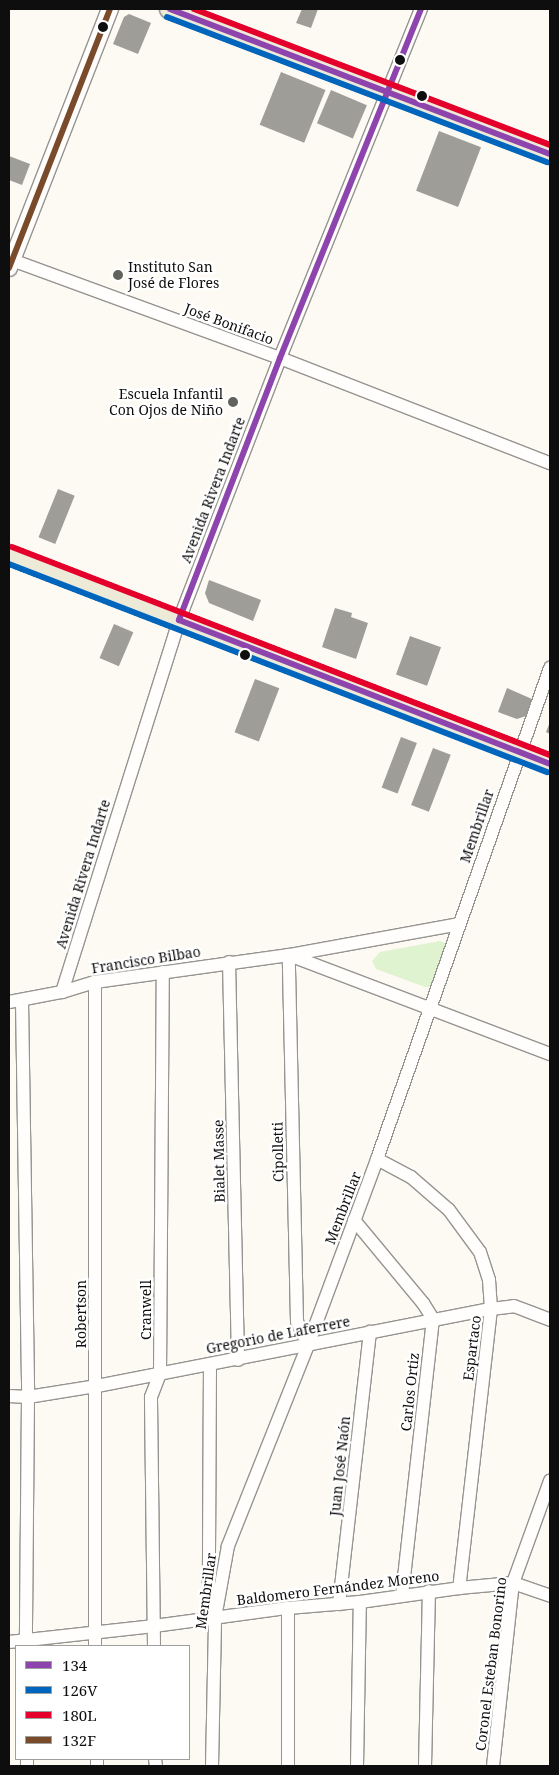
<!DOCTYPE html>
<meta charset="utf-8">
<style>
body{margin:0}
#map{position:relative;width:559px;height:1775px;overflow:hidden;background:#fcfaf2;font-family:"Noto Serif",serif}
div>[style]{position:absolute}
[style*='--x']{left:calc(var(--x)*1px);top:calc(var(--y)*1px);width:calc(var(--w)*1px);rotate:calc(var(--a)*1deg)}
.green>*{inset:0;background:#e0f3d0}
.building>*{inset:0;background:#9f9d98;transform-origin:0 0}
.roads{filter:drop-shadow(1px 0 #959491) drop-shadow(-1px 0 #959491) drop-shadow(0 1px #959491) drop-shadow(0 -1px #959491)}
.minor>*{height:12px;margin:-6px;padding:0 6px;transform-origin:6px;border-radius:6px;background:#fffefd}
.tertiary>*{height:16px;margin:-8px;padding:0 8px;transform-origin:8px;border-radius:8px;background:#fffefd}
.primary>*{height:20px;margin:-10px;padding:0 10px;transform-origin:10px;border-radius:10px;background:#edebd8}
.bus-1>*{height:6px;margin:-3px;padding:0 3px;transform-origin:3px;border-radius:3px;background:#8e44ad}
.bus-2>*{height:6px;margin:-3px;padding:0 3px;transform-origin:3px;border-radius:3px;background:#0065bd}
.bus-3>*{height:6px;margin:-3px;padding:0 3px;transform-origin:3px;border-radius:3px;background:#e4002b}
.bus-4>*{height:6px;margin:-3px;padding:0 3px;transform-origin:3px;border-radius:3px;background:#7a4b2a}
.dots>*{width:14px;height:14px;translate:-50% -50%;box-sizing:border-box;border:2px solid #fff;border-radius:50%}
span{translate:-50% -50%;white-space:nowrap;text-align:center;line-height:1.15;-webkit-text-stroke:5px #fff;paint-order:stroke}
.poi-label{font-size:14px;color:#0e0e0e}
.left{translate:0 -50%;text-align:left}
.right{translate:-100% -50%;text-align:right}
.street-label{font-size:14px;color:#0e0e0e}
.frame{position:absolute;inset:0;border:10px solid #0e0e0e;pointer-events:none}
.legend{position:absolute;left:15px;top:1645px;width:175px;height:115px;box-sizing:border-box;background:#fff;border:1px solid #9f9f9f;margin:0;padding:6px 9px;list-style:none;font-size:15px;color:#0e0e0e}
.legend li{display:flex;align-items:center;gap:10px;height:25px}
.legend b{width:25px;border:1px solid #9f9f9f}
</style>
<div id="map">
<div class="green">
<i style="clip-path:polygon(440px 941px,447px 944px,435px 982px,431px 987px,425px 987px,376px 969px,372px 961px,380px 952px)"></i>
</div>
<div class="building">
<i style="clip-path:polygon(302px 9px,318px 9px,311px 28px,296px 23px)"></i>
<i style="clip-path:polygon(129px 14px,151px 23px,138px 54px,113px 44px,124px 17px)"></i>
<i style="left:281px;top:72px;width:48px;height:57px;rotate:22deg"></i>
<i style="left:331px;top:90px;width:39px;height:36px;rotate:23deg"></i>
<i style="left:439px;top:131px;width:45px;height:64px;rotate:21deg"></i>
<i style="clip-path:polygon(9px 156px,30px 164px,22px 185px,9px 180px)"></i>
<i style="left:58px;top:489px;width:18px;height:52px;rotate:22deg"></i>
<i style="clip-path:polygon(209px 580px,261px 600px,253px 621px,209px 603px,205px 593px)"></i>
<i style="clip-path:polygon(335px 608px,352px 613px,351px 617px,368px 623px,356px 659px,322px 647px)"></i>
<i style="left:114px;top:624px;width:21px;height:37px;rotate:23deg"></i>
<i style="left:410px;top:636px;width:33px;height:41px;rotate:20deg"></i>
<i style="left:255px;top:679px;width:26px;height:57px;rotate:21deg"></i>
<i style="clip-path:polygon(507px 688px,532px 699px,526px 716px,517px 719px,498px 712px)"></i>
<i style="clip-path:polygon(550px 722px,550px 734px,546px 732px)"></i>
<i style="left:401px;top:737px;width:17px;height:54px;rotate:21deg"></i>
<i style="left:433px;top:748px;width:19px;height:61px;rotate:21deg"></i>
</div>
<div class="roads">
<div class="minor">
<i style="--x:9;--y:259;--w:289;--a:20.1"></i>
<i style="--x:280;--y:358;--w:290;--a:21.3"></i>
<i style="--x:229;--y:962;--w:398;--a:88.7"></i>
<i style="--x:95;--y:982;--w:664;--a:90"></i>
<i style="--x:62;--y:992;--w:390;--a:-72.5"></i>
<i style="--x:179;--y:620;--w:281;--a:-68.9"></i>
<i style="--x:280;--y:358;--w:376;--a:-68"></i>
<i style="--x:22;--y:1001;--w:396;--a:89.1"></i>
<i style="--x:28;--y:1397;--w:249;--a:90.5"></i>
<i style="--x:9;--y:1002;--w:54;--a:-10.7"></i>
<i style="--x:62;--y:992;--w:34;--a:-17"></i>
<i style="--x:95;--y:982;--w:196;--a:-7.9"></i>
<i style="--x:289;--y:955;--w:173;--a:-10.3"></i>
<i style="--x:377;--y:1159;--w:38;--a:28"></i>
<i style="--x:411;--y:1177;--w:50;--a:41"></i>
<i style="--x:449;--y:1210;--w:52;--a:53.6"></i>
<i style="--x:480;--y:1252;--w:29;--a:72"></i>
<i style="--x:489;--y:1280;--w:29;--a:86"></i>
<i style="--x:491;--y:1309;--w:281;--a:96.5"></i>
<i style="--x:354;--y:1220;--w:108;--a:50.3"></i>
<i style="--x:423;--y:1303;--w:19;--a:58"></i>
<i style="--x:433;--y:1319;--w:278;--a:96.4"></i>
<i style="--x:308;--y:1345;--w:26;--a:-115"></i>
<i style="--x:297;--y:1321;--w:366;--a:-91.3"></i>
<i style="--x:289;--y:955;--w:279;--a:20.8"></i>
<i style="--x:210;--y:1364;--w:219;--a:90.3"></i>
<i style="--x:209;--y:1583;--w:25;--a:79"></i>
<i style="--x:9;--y:1396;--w:19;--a:3"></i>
<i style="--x:28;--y:1397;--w:70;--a:-9.1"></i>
<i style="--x:97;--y:1386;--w:401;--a:-11.1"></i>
<i style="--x:491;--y:1309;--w:23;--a:-7"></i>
<i style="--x:514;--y:1306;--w:39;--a:21"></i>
<i style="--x:339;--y:1604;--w:274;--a:-83.5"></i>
<i style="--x:288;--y:1608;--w:158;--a:90"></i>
<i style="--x:9;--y:1642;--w:146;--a:-6.3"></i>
<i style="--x:154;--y:1626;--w:135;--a:-7.7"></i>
<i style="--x:288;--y:1608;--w:72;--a:-4.8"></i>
<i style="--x:360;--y:1602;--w:100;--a:-8"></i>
<i style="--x:459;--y:1588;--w:54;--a:-5.3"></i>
<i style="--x:513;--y:1583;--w:39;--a:19"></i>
<i style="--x:154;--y:1646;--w:249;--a:-90.7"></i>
<i style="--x:151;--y:1397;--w:25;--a:-69"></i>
<i style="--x:160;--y:1374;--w:402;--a:-89.6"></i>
<i style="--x:27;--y:1759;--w:7;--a:90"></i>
<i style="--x:97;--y:1759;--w:7;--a:90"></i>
<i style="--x:155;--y:1759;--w:7;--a:82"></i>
<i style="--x:212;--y:1766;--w:148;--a:-88.8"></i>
<i style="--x:215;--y:1618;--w:73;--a:-79.8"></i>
<i style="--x:228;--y:1546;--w:216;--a:-68.3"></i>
<i style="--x:308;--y:1345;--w:198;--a:-69.6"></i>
<i style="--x:377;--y:1159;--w:521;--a:-70.59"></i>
<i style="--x:357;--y:1766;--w:164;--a:-89"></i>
<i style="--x:425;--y:1766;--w:175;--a:-88.7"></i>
<i style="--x:493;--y:1766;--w:184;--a:-83.8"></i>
<i style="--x:513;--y:1583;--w:109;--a:-70.1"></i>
</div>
<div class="tertiary">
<i style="--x:9;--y:268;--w:278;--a:-68.7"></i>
</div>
<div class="primary">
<i style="--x:170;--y:9;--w:407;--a:20.9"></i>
<i style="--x:9;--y:555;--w:580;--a:21.12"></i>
</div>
</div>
<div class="bus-1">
<i style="--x:170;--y:9;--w:407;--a:20.9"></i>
<i style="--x:421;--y:9;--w:376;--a:112"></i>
<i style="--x:280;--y:358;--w:281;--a:111.1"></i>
<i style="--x:179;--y:620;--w:398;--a:21.2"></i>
</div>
<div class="bus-2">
<i style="--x:167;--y:17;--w:407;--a:20.9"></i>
<i style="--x:9;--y:564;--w:577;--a:21.14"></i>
</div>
<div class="bus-3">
<i style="--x:194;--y:9;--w:381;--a:20.9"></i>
<i style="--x:12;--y:547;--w:577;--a:21.14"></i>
</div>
<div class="bus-4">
<i style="--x:9;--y:268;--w:278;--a:-68.7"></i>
</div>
<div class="dots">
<i style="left:103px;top:27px;background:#0e0e0e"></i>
<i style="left:400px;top:60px;background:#0e0e0e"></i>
<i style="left:422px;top:96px;background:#0e0e0e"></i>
<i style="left:118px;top:275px;background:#61615e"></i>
<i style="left:233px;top:402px;background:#61615e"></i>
<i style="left:245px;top:655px;background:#0e0e0e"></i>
</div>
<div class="poi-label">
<span class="left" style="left:128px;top:275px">Instituto San<br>José de Flores</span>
<span class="right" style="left:223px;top:402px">Escuela Infantil<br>Con Ojos de Niño</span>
</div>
<div class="street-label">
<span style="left:229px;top:324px;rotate:20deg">José Bonifacio</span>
<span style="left:213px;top:490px;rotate:-69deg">Avenida Rivera Indarte</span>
<span style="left:477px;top:826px;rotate:-71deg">Membrillar</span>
<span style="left:83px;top:874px;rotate:-73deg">Avenida Rivera Indarte</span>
<span style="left:146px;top:960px;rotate:-9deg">Francisco Bilbao</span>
<span style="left:278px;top:1152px;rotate:-91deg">Cipolletti</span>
<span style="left:219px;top:1161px;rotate:-91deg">Bialet Masse</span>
<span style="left:343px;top:1208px;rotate:-69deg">Membrillar</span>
<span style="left:146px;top:1310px;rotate:-90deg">Cranwell</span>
<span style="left:81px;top:1314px;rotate:-90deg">Robertson</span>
<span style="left:278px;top:1335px;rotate:-11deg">Gregorio de Laferrere</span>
<span style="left:472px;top:1348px;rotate:-83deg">Espartaco</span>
<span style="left:410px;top:1392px;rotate:-84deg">Carlos Ortiz</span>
<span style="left:340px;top:1466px;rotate:-84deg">Juan José Naón</span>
<span style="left:338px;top:1588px;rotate:-7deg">Baldomero Fernández Moreno</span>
<span style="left:206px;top:1591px;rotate:-82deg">Membrillar</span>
<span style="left:491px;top:1664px;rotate:-83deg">Coronel Esteban Bonorino</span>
</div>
<div class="frame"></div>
<ul class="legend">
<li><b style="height:6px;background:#8e44ad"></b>134</li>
<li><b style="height:6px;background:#0065bd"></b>126V</li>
<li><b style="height:6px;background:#e4002b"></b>180L</li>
<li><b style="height:6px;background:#7a4b2a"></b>132F</li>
</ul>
</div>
